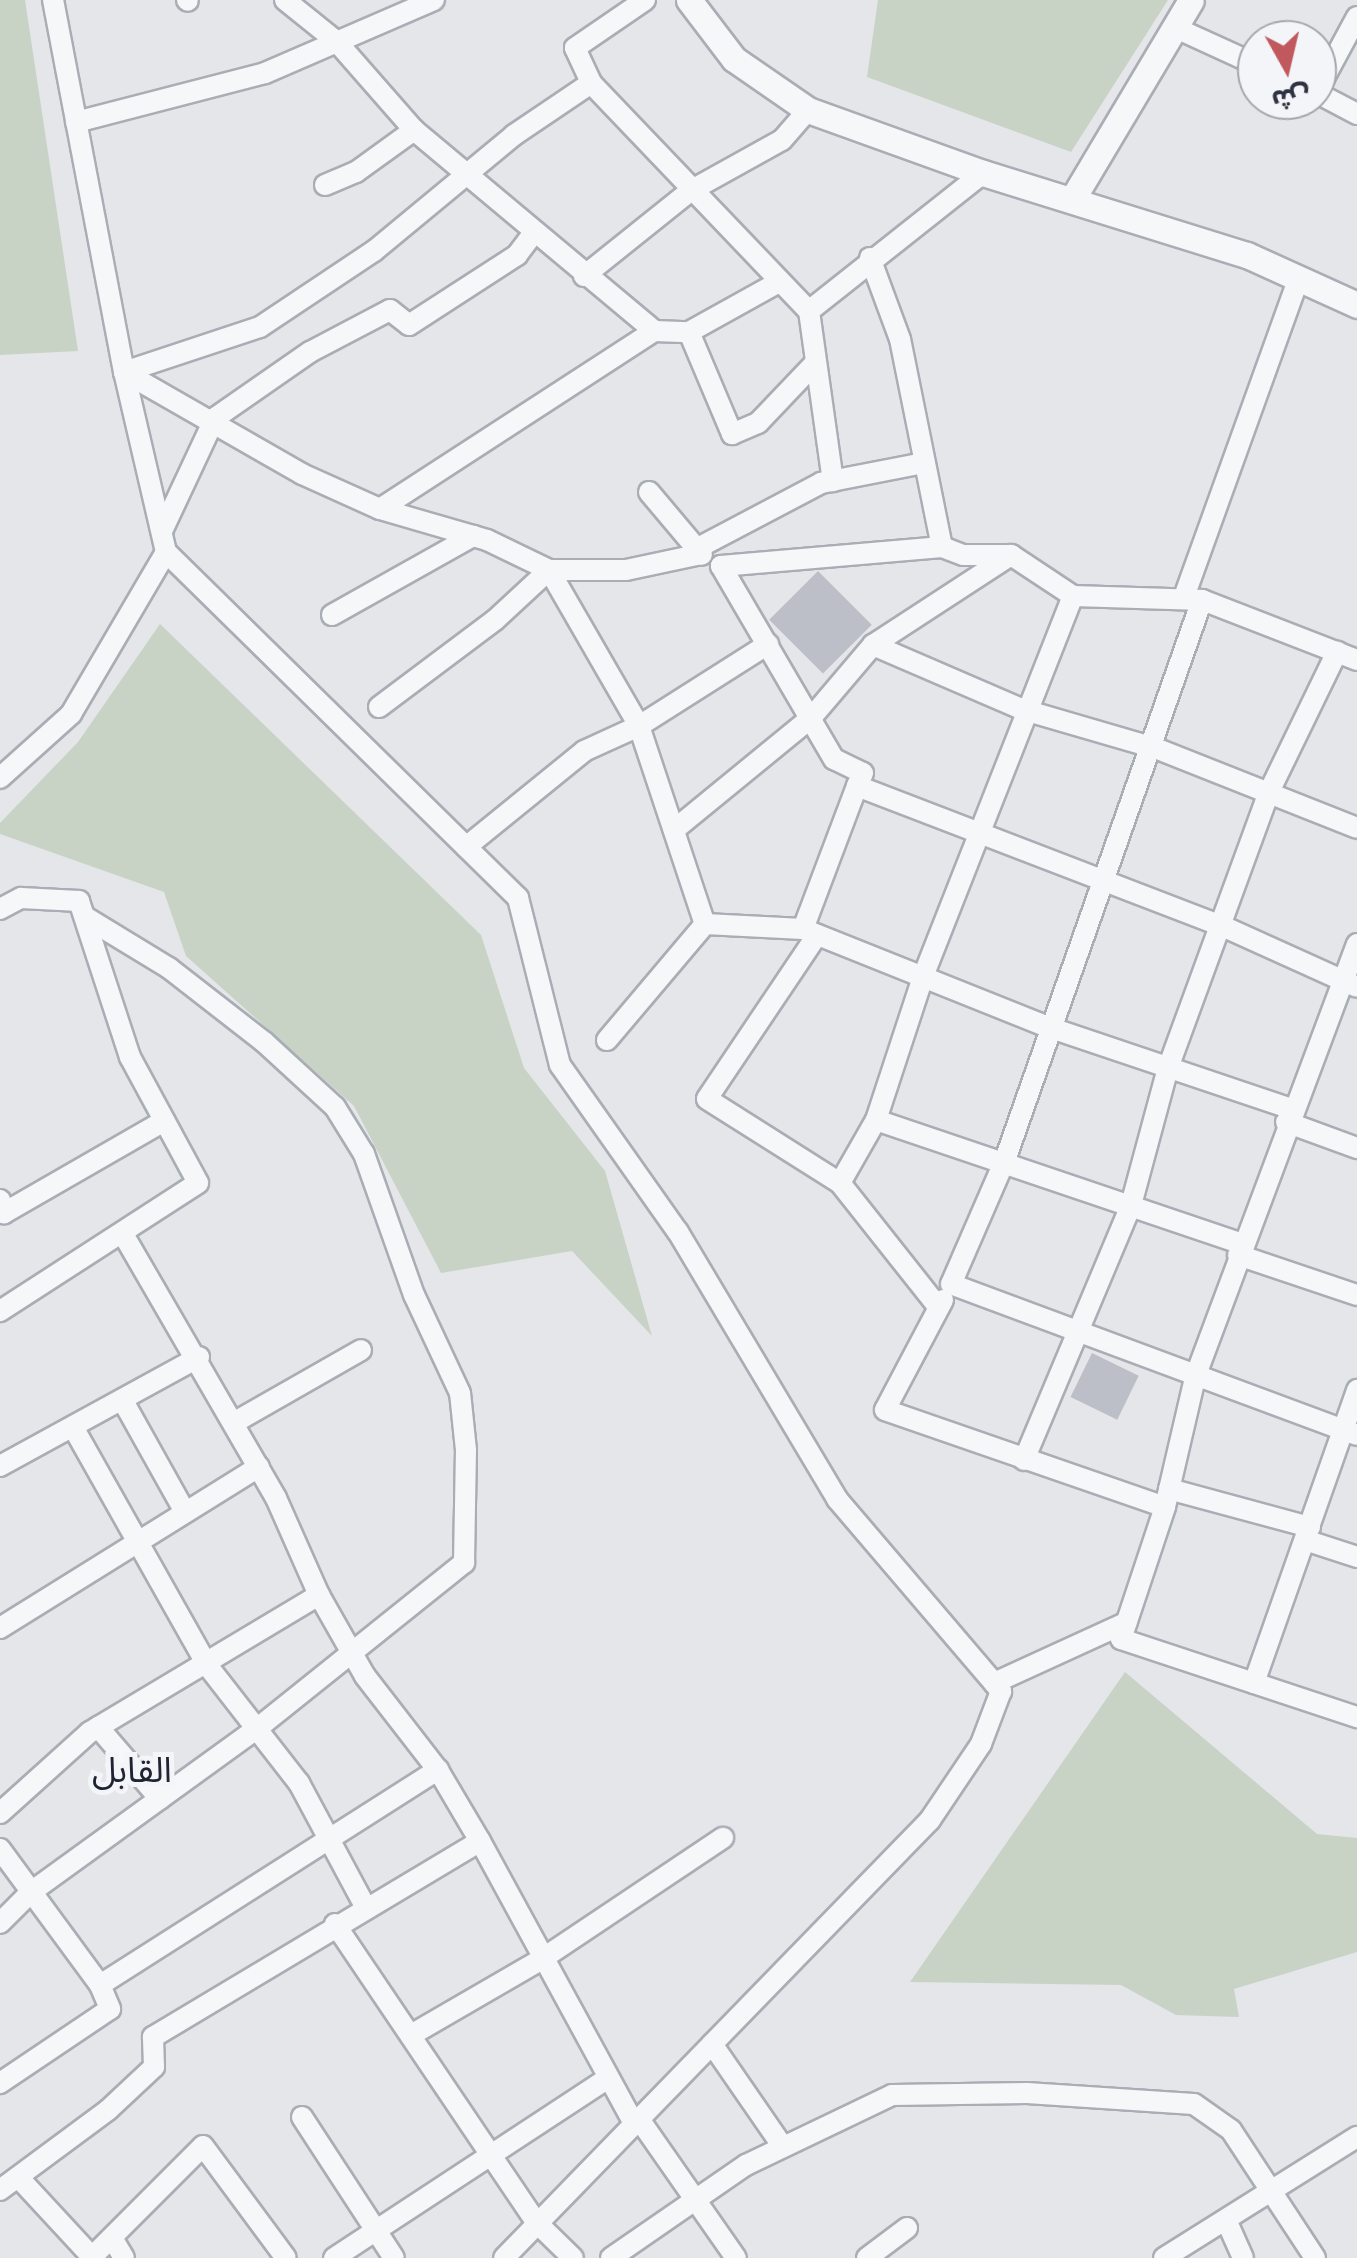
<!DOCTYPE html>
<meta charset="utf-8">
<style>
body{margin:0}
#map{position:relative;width:1357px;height:2258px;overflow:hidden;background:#e4e6ea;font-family:"Fira Sans","Noto Sans Arabic",sans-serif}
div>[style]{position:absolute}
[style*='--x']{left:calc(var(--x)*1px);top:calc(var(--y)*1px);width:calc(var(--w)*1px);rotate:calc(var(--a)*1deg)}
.green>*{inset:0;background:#c8d3c6}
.building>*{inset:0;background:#bcbfc7;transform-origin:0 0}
.roads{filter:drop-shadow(2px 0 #a9adb4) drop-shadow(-2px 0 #a9adb4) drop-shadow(0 2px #a9adb4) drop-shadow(0 -2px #a9adb4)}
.minor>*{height:20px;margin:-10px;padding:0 10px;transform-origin:10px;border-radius:10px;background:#f6f7f9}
.tertiary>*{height:25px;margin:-12.5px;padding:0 12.5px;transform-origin:12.5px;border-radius:12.5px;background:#f6f7f9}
span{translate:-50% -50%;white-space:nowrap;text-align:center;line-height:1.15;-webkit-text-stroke:10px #f4f5f8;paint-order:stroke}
.neighbourhood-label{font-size:35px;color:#1f2432}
.north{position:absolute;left:1237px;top:20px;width:100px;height:100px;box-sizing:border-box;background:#f4f5f8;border:2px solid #a4a7af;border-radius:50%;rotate:172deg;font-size:28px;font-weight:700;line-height:40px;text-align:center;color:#2d3341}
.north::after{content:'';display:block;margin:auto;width:35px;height:45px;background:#c1585e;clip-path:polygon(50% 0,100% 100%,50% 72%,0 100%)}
</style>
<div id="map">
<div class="green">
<i style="clip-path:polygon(0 0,25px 0,78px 351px,0 355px)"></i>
<i style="clip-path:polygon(878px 0,1168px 0,1071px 152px,867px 77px)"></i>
<i style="clip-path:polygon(160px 624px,481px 935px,524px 1068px,605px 1171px,652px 1336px,572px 1251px,441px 1273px,354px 1106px,186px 956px,164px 892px,0 834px,0 823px,78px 742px)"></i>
<i style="clip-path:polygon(1125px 1672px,1317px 1834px,1357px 1838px,1357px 1952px,1234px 1989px,1239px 2017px,1176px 2015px,1121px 1985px,910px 1982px)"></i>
</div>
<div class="building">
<i style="left:818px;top:571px;width:76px;height:69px;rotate:45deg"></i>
<i style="left:1092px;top:1353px;width:52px;height:49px;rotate:26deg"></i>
</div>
<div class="roads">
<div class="minor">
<i style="--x:187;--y:0;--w:1;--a:45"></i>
<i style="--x:285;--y:0;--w:67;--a:38.9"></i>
<i style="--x:337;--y:42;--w:117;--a:48.8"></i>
<i style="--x:414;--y:130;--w:313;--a:39.9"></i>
<i style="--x:645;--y:0;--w:85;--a:145.6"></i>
<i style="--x:575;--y:48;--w:38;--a:65"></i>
<i style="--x:591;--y:83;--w:315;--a:46.3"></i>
<i style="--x:809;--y:311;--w:172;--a:82"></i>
<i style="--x:1178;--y:29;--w:87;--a:24.5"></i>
<i style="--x:1317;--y:91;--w:84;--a:-61.6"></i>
<i style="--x:1317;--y:93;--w:45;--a:27.7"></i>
<i style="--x:76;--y:122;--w:195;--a:-14.5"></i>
<i style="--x:265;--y:73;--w:184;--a:-23.4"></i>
<i style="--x:325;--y:185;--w:34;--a:-23"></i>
<i style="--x:356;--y:172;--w:72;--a:-35.9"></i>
<i style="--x:870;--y:258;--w:86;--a:69.7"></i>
<i style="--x:900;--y:339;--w:212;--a:78.6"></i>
<i style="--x:584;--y:276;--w:136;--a:-38.7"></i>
<i style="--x:690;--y:191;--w:105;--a:-29"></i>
<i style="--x:782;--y:140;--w:40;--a:-49"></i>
<i style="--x:809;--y:311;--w:222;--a:-38.4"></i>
<i style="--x:689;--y:332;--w:103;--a:-29.1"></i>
<i style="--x:124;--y:372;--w:205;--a:29.8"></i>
<i style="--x:302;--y:474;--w:85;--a:24.2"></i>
<i style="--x:380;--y:509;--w:111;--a:16.2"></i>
<i style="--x:487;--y:540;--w:69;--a:25.8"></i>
<i style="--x:549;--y:570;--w:77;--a:0"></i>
<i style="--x:626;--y:570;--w:77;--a:-12"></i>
<i style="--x:124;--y:372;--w:143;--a:-18.3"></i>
<i style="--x:260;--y:327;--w:137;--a:-33.7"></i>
<i style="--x:374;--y:251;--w:182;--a:-39.6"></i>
<i style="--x:514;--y:135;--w:93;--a:-34"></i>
<i style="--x:649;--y:492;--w:82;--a:49.9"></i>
<i style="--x:380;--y:509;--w:327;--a:-33"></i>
<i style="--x:654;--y:331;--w:35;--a:2"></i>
<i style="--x:689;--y:332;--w:111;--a:67.1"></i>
<i style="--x:732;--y:434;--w:28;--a:-23"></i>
<i style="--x:758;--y:423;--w:84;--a:-46.4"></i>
<i style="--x:162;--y:531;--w:125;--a:-64.9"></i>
<i style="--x:215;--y:418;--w:116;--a:-34.8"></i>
<i style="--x:310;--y:352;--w:90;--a:-27.7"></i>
<i style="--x:390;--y:310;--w:24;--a:38"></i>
<i style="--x:409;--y:325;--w:129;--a:-32.9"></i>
<i style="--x:517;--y:255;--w:25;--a:-53"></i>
<i style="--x:694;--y:550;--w:144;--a:-27.8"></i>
<i style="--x:821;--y:483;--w:105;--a:-11"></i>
<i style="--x:166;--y:552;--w:494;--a:44.5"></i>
<i style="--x:518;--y:898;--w:172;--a:75.9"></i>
<i style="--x:560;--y:1065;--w:204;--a:54.8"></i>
<i style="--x:678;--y:1232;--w:311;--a:59.2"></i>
<i style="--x:837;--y:1499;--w:253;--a:49.5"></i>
<i style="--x:1001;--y:1691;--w:57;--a:110.7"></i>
<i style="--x:981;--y:1744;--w:92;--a:123.9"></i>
<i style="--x:930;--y:1820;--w:611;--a:134.2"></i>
<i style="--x:1184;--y:597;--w:336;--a:-70.2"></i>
<i style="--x:1202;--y:600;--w:594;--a:109.38"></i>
<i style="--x:1005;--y:1160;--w:135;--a:113.5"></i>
<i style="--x:951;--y:1284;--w:433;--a:20.4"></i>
<i style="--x:332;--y:615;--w:162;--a:-29.3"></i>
<i style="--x:873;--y:645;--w:164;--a:23.3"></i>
<i style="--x:1024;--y:710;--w:136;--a:16.2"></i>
<i style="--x:1155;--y:748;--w:217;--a:21.6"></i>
<i style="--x:1357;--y:660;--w:166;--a:-158.8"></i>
<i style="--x:1202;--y:600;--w:129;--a:-178.2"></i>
<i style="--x:1073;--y:596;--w:74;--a:-146.5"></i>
<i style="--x:1011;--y:555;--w:48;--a:180"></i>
<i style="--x:963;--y:555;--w:22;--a:-159"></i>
<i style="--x:942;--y:547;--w:222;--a:175.1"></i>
<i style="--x:721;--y:566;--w:224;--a:59.7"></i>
<i style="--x:834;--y:759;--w:32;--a:26"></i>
<i style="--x:863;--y:773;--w:14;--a:115"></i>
<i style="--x:857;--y:786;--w:389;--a:21"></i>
<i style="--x:1220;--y:925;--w:150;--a:24.3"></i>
<i style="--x:379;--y:707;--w:145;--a:-36.9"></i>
<i style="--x:495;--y:620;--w:74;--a:-42.8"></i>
<i style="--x:549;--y:570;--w:180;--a:60"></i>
<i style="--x:639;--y:726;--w:209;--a:71.6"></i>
<i style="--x:705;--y:924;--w:152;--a:130.2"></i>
<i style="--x:0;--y:778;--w:96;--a:-42"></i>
<i style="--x:71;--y:714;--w:188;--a:-59.6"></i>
<i style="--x:166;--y:552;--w:185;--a:-103.1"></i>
<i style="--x:124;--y:372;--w:379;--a:-100.8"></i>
<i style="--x:674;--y:830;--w:177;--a:-39.3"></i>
<i style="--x:811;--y:718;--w:96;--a:-49.7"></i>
<i style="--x:873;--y:645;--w:165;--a:-33.1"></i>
<i style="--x:466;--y:847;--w:152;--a:-39.1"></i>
<i style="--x:584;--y:751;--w:60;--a:-24.4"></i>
<i style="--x:639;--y:726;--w:153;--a:-32.4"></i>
<i style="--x:0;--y:909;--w:24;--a:-28"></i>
<i style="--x:21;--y:898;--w:58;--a:3"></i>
<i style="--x:79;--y:901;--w:164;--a:71.9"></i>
<i style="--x:130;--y:1057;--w:143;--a:61.6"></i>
<i style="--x:198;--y:1183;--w:236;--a:147.1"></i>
<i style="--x:705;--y:924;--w:98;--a:2.9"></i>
<i style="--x:803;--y:929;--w:267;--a:21.8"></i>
<i style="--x:1051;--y:1028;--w:253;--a:18.6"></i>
<i style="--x:803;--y:929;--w:153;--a:-69.3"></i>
<i style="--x:817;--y:935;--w:197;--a:123.9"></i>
<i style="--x:707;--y:1099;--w:157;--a:32.3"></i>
<i style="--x:840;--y:1183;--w:159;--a:51.6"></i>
<i style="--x:1357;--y:944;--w:463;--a:110.5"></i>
<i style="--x:1195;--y:1378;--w:132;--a:103.1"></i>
<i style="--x:1165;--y:1507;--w:139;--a:108.4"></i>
<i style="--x:1121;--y:1639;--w:249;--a:18.3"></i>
<i style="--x:876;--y:1120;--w:387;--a:18.7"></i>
<i style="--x:1286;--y:1122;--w:76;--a:20.1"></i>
<i style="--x:840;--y:1183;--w:73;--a:-60.3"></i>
<i style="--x:876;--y:1120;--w:154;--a:-71.8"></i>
<i style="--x:924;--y:974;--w:406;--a:-68.5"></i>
<i style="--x:0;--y:1200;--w:14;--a:73"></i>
<i style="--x:4;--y:1213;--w:185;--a:-29.9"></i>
<i style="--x:123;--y:1234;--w:305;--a:59.9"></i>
<i style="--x:276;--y:1498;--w:106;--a:66.1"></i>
<i style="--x:319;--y:1595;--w:93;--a:60.4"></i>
<i style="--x:365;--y:1676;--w:119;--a:52.2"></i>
<i style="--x:438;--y:1770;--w:82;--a:59.4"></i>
<i style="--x:480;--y:1841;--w:322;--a:61.4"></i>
<i style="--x:1238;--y:1255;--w:126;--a:18.6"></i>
<i style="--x:943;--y:1300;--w:124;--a:117.8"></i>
<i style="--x:885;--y:1410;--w:296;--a:19.1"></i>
<i style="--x:123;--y:1401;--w:127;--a:60.8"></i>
<i style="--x:235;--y:1422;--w:145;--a:-29.7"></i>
<i style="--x:73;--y:1427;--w:273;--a:60.6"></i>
<i style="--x:207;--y:1665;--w:150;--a:52.1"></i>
<i style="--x:299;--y:1783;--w:140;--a:61.8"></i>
<i style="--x:1024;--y:1460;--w:277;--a:-67.2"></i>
<i style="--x:1131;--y:1205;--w:142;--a:-74.9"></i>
<i style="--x:1168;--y:1068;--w:294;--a:-69.9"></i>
<i style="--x:1269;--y:792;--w:156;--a:-64.1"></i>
<i style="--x:0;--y:1466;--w:227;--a:-28.7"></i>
<i style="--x:1169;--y:1489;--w:146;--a:15.1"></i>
<i style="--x:1305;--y:1540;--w:55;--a:18.1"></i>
<i style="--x:0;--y:1628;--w:305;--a:-31.9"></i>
<i style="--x:994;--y:1683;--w:146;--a:-24.6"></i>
<i style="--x:1254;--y:1683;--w:311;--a:-70.6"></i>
<i style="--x:98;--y:1727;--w:95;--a:49.3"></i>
<i style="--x:0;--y:1813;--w:121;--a:-42"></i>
<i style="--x:90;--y:1732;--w:267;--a:-30.9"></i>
<i style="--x:0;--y:1849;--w:169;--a:53.7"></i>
<i style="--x:100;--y:1985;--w:26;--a:67"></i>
<i style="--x:110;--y:2009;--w:133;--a:146.1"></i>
<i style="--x:0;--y:1923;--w:44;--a:-45"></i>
<i style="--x:31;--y:1892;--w:281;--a:-35.9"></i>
<i style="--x:259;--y:1727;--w:263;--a:-38.7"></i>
<i style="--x:464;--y:1563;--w:113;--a:-89"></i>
<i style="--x:466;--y:1450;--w:57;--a:-96"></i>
<i style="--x:460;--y:1393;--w:108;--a:-115.1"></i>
<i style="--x:414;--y:1295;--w:150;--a:-109.5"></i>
<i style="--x:364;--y:1154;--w:55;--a:-121.7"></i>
<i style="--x:335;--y:1107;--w:96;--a:-137.5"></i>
<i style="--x:264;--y:1042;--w:120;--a:-142.1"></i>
<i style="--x:169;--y:968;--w:98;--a:-148.7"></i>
<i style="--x:335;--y:1924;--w:361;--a:56"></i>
<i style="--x:537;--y:2223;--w:50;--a:44.2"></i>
<i style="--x:100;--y:1985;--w:401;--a:-32.5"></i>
<i style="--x:411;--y:2035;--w:151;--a:-30.1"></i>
<i style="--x:542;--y:1959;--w:218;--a:-33.8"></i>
<i style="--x:712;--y:2044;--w:125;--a:55.4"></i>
<i style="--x:302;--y:2117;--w:168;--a:56.9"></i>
<i style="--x:639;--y:2119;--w:169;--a:55.1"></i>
<i style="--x:18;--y:2177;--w:109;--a:47.2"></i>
<i style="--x:0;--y:2190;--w:134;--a:-36.5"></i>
<i style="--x:108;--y:2110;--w:63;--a:-43.1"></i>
<i style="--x:154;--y:2067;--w:30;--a:-92"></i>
<i style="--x:153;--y:2037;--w:381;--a:-30.9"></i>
<i style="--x:1227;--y:2222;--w:39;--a:66"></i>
<i style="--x:112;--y:2238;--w:23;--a:59"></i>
<i style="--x:91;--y:2258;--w:158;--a:-45"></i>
<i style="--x:203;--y:2146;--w:139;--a:53.5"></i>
<i style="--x:334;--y:2258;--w:326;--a:-33.3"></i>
<i style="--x:611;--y:2258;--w:164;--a:-34.6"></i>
<i style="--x:746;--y:2165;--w:162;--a:-25.6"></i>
<i style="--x:892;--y:2095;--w:135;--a:-0.8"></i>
<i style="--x:1027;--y:2093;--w:167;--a:3.8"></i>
<i style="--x:1194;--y:2104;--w:45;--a:35.1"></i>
<i style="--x:1231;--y:2130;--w:153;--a:56.7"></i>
<i style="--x:867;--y:2258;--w:50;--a:-36.9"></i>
<i style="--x:1164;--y:2258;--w:228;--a:-32.1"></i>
</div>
<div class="tertiary">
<i style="--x:689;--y:0;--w:74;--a:52.7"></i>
<i style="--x:734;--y:59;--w:90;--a:34.6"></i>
<i style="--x:808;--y:110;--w:186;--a:19.8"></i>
<i style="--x:983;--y:173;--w:276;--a:17.3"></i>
<i style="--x:1247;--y:255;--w:121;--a:24.4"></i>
<i style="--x:1073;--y:198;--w:230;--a:-59.2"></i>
</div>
</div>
<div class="neighbourhood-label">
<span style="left:132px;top:1770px">القابل</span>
</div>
<div class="north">ش</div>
</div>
